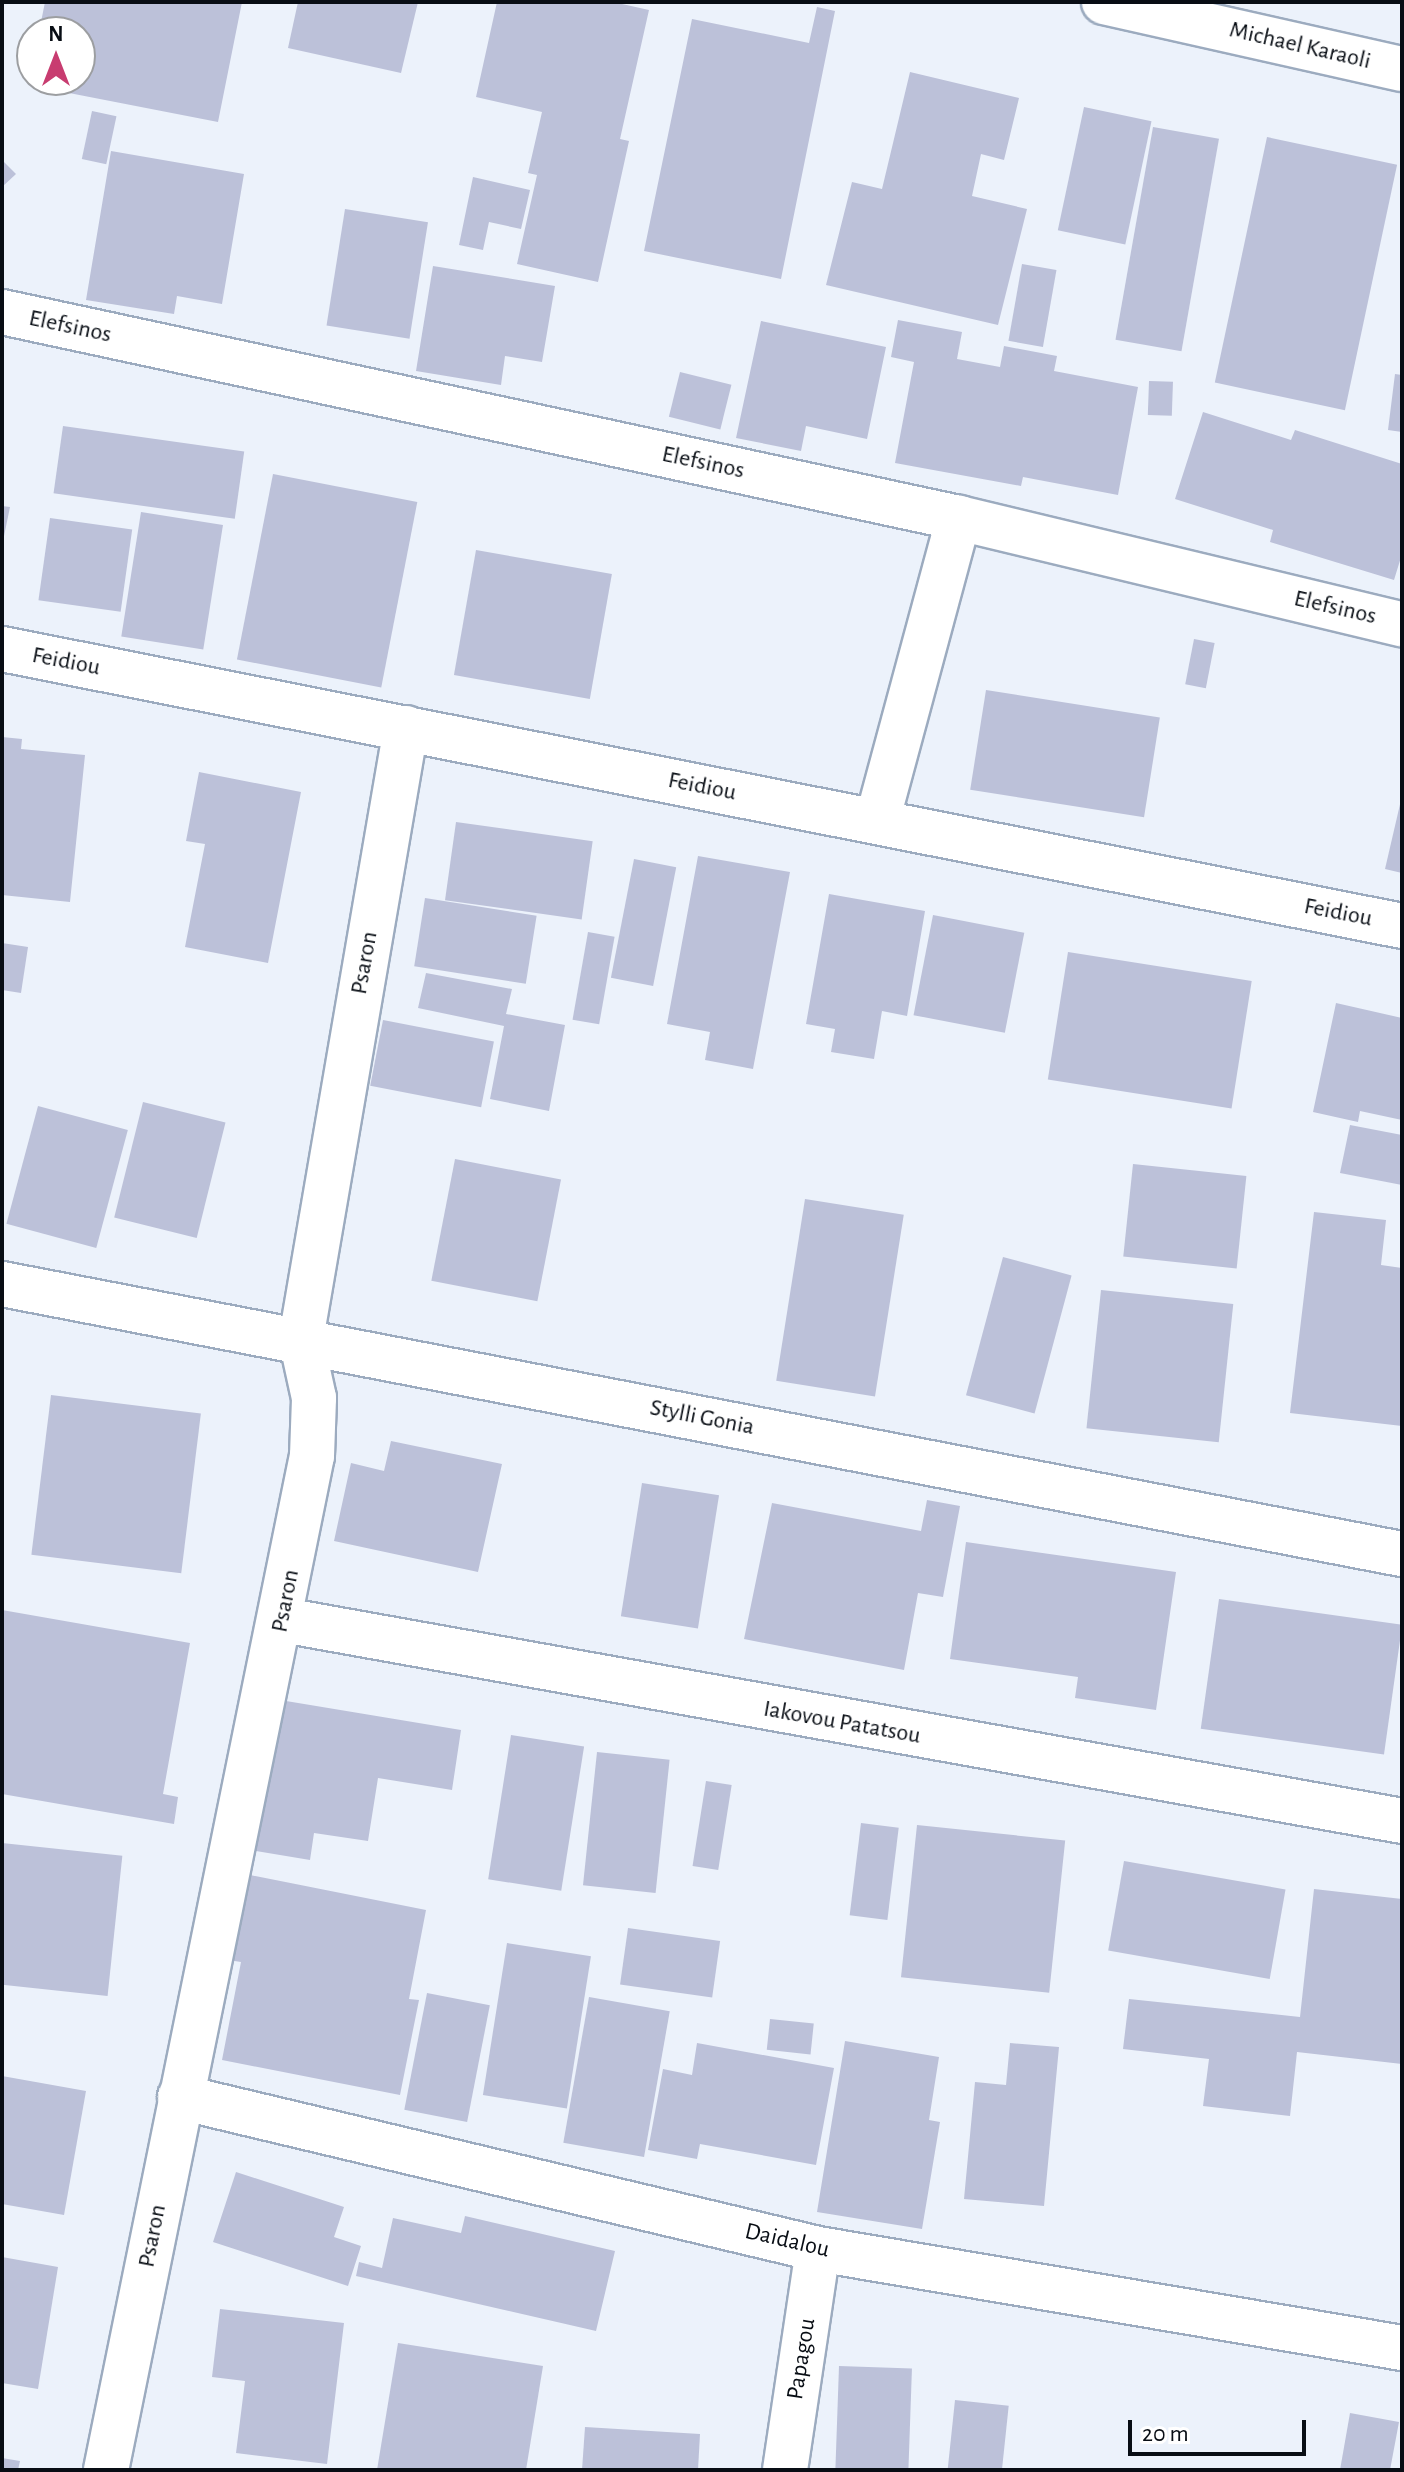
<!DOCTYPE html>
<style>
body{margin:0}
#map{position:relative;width:1404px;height:2472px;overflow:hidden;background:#ecf2fb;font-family:"Alegreya Sans",sans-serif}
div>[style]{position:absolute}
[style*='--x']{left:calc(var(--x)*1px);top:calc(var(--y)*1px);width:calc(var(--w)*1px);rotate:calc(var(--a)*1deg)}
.building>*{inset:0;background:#bcc1d9;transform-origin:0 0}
.roads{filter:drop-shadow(2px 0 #9cabbf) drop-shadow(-2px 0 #9cabbf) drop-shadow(0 2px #9cabbf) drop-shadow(0 -2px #9cabbf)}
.minor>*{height:44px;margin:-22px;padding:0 22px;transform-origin:22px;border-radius:22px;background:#fff}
span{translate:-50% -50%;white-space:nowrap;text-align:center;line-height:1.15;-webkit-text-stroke:6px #fff;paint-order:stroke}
.street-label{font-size:24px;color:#080d14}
.frame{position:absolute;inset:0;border:4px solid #080d14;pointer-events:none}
.north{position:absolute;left:16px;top:16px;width:80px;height:80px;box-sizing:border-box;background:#fff;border:2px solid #9c9ea1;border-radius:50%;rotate:0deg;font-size:22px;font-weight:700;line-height:32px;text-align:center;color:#080d14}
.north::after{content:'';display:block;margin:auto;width:28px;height:36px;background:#c83c70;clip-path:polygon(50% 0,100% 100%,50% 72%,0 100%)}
.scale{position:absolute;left:1128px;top:2420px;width:178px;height:36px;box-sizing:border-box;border:4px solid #080d14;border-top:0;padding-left:10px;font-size:24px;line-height:28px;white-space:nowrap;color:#080d14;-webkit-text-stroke:6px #fff;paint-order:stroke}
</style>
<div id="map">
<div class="building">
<i style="clip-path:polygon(45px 2px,242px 2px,218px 122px,28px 85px,31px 72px,32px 80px,80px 80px,80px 32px,39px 32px)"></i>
<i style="clip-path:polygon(298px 2px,418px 2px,401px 73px,288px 48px)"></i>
<i style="clip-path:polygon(497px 2px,613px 2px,649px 10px,620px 139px,629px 141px,598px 282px,517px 264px,537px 175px,528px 173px,542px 112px,476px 97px)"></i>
<i style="clip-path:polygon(817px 7px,835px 11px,781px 279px,644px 251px,692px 19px,809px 43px)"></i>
<i style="clip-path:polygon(910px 72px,1019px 98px,1004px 160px,981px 154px,972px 196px,1027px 209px,998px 325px,826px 285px,852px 182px,882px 189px)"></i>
<i style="left:1084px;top:107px;width:69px;height:126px;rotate:12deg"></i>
<i style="left:92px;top:111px;width:25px;height:49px;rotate:12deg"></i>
<i style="left:1153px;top:127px;width:67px;height:216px;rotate:10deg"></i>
<i style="left:1267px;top:137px;width:133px;height:251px;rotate:12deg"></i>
<i style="clip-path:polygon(111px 151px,244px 174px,222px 304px,177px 296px,174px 314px,86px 300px)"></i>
<i style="clip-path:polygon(2px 160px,16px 174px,2px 187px)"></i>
<i style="clip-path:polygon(473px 177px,530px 190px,521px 229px,489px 222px,483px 250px,459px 245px)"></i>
<i style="left:345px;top:209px;width:84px;height:118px;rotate:9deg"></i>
<i style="left:1022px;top:264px;width:35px;height:78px;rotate:10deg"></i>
<i style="clip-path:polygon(433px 266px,555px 286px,542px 362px,505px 356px,501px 385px,416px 371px)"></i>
<i style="clip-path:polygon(898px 320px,962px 332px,957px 359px,1000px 367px,1004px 346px,1057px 356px,1054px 371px,1138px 387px,1118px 495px,1023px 477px,1021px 486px,895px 463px,914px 362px,891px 357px)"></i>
<i style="clip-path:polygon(761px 321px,886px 347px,867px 439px,806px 426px,801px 451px,736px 438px)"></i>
<i style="left:680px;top:372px;width:53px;height:46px;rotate:14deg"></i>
<i style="clip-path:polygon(1395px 374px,1402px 375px,1402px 432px,1388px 430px)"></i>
<i style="left:1149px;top:381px;width:24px;height:34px;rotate:2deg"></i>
<i style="clip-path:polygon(1203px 412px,1291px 440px,1295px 430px,1402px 464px,1402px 554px,1394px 580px,1270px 542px,1273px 530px,1175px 499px)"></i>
<i style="left:63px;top:426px;width:183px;height:68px;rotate:8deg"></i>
<i style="left:273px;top:474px;width:147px;height:189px;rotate:11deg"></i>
<i style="clip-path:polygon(2px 506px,10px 507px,3px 541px,2px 541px)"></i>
<i style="left:141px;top:512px;width:83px;height:126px;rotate:9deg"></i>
<i style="left:50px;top:518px;width:83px;height:83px;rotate:8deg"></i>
<i style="left:476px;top:550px;width:138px;height:127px;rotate:10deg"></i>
<i style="left:1194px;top:639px;width:21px;height:46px;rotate:11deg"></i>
<i style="left:986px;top:690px;width:176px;height:101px;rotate:9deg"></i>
<i style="clip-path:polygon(2px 737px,22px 739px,21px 749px,85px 755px,70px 902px,2px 895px)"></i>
<i style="clip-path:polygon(199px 772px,301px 792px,268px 963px,185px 947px,205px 844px,186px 841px)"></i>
<i style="clip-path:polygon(1401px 800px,1402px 800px,1402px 873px,1385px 869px)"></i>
<i style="left:456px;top:822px;width:138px;height:79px;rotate:8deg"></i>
<i style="clip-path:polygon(698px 856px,790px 872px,753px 1069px,705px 1060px,710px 1032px,667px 1024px)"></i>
<i style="left:634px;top:859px;width:43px;height:121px;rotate:11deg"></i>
<i style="clip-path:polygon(829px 894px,925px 911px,907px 1016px,882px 1011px,874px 1059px,831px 1052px,835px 1029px,806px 1024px)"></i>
<i style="left:425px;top:898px;width:113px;height:69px;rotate:9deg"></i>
<i style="left:933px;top:915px;width:93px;height:102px;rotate:11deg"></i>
<i style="left:588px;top:932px;width:27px;height:89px;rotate:10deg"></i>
<i style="clip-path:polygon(2px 943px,28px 947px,21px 993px,2px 990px)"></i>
<i style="left:1068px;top:952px;width:186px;height:129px;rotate:9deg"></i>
<i style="clip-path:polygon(426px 973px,512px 989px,506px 1014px,565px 1025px,549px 1111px,490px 1099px,504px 1026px,418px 1008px)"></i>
<i style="clip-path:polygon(1336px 1003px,1402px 1018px,1402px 1120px,1360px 1111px,1358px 1122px,1313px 1112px)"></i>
<i style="left:383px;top:1020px;width:113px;height:67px;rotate:11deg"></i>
<i style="left:143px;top:1102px;width:85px;height:119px;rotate:14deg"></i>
<i style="left:38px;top:1106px;width:93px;height:122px;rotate:15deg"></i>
<i style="clip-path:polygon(1350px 1125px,1402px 1135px,1402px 1185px,1340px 1173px)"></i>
<i style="left:455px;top:1159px;width:108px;height:124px;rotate:11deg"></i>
<i style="left:1133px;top:1164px;width:114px;height:93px;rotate:6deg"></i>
<i style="left:805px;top:1199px;width:100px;height:184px;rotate:9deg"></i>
<i style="clip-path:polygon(1314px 1212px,1386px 1220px,1381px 1265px,1402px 1268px,1402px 1426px,1290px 1413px)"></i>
<i style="left:1003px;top:1257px;width:71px;height:143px;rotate:15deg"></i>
<i style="left:1101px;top:1290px;width:133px;height:139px;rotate:6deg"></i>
<i style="left:51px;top:1395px;width:151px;height:161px;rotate:7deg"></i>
<i style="clip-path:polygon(391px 1441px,502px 1464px,478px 1572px,334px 1541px,351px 1463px,384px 1471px)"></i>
<i style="left:642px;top:1483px;width:78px;height:135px;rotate:9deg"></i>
<i style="clip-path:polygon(927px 1500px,960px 1506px,943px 1597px,918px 1593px,904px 1670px,744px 1639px,772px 1503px,921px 1531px)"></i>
<i style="clip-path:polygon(966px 1542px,1176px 1572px,1156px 1710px,1075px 1698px,1078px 1677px,950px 1659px)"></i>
<i style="left:1219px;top:1599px;width:185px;height:131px;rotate:8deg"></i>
<i style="clip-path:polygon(2px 1610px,190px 1643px,163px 1794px,178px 1797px,174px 1824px,2px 1794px)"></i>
<i style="clip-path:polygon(280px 1700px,461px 1730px,452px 1790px,378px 1778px,368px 1841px,314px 1833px,310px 1860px,256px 1851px)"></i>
<i style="left:511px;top:1735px;width:74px;height:146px;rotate:9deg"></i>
<i style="left:597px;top:1752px;width:73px;height:134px;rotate:6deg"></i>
<i style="left:706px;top:1781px;width:26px;height:86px;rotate:9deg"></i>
<i style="left:861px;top:1823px;width:38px;height:93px;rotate:7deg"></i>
<i style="left:917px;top:1825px;width:149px;height:153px;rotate:6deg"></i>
<i style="left:2px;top:1843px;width:121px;height:141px;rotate:6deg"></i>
<i style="left:1124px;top:1861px;width:164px;height:91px;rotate:10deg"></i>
<i style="clip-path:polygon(245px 1874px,426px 1910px,409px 1999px,419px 2000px,400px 2095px,222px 2060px,241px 1962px,228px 1960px)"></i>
<i style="clip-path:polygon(1314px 1889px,1402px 1899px,1402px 2064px,1297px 2052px,1290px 2116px,1203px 2106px,1209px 2059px,1123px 2049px,1129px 1999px,1300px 2017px)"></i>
<i style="left:628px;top:1928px;width:93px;height:57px;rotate:8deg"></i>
<i style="left:507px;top:1943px;width:85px;height:154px;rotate:9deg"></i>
<i style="left:427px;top:1993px;width:64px;height:119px;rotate:11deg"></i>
<i style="left:589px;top:1997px;width:82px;height:148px;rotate:10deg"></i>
<i style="left:770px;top:2019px;width:44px;height:31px;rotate:6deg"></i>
<i style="clip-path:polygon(845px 2041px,939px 2057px,929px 2120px,940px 2122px,922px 2229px,817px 2212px)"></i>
<i style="clip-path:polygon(697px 2043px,834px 2068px,816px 2165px,700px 2144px,697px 2159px,648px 2150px,663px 2069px,692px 2075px)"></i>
<i style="clip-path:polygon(1010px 2043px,1059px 2047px,1044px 2206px,964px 2199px,975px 2082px,1006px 2085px)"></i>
<i style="clip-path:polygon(2px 2076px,86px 2091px,64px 2215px,2px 2204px)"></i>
<i style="clip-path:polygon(236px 2172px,344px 2207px,334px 2237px,361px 2246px,348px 2286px,213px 2242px)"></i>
<i style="clip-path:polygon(465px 2216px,615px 2251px,596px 2331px,356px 2276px,359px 2262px,382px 2268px,393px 2218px,461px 2233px)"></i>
<i style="clip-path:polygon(2px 2257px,58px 2267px,38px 2389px,2px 2383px)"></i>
<i style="clip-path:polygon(220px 2309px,344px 2323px,327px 2464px,236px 2453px,245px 2381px,212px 2377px)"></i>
<i style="clip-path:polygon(398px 2343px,543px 2366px,526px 2470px,377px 2470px)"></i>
<i style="left:839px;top:2366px;width:73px;height:104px;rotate:2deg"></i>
<i style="left:955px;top:2400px;width:54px;height:70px;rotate:6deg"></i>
<i style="clip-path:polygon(1350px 2413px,1399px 2422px,1390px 2470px,1340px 2470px)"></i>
<i style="clip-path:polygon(585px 2427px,700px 2434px,698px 2470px,582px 2470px)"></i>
<i style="clip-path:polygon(2px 2458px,20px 2461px,18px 2470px,2px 2470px)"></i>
</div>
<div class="roads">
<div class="minor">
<i style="--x:1104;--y:2;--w:305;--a:12.7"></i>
<i style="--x:2;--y:312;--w:979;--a:12.15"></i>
<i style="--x:959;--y:518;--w:456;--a:13.5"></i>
<i style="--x:2;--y:649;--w:1427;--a:11.19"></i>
<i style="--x:877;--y:821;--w:314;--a:-74.9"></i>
<i style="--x:2;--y:1284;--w:1426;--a:10.92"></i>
<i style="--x:283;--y:1620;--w:1137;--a:10.18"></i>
<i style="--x:180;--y:2097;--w:656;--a:13.4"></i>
<i style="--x:818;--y:2249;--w:592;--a:9.62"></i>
<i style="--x:106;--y:2470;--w:1035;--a:-78.52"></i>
<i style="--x:312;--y:1456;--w:58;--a:-88"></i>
<i style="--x:314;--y:1398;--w:60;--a:-102.4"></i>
<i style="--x:301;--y:1339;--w:620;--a:-80.25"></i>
<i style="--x:785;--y:2470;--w:223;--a:-81.5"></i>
</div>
</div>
<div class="street-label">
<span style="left:1300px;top:46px;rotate:13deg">Michael Karaoli</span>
<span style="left:70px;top:327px;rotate:12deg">Elefsinos</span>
<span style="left:703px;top:463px;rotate:12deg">Elefsinos</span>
<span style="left:1335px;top:608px;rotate:13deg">Elefsinos</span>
<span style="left:66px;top:662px;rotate:11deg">Feidiou</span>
<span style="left:702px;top:787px;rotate:11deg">Feidiou</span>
<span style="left:1338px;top:913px;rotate:11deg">Feidiou</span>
<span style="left:365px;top:963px;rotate:-80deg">Psaron</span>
<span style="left:702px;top:1418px;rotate:11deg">Stylli Gonia</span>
<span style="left:286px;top:1601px;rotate:-79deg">Psaron</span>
<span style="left:842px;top:1723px;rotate:10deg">Iakovou Patatsou</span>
<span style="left:153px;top:2236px;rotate:-79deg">Psaron</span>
<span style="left:787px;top:2241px;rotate:13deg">Daidalou</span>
<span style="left:802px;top:2359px;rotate:-81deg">Papagou</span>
</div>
<div class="frame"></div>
<div class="north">N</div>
<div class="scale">20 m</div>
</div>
